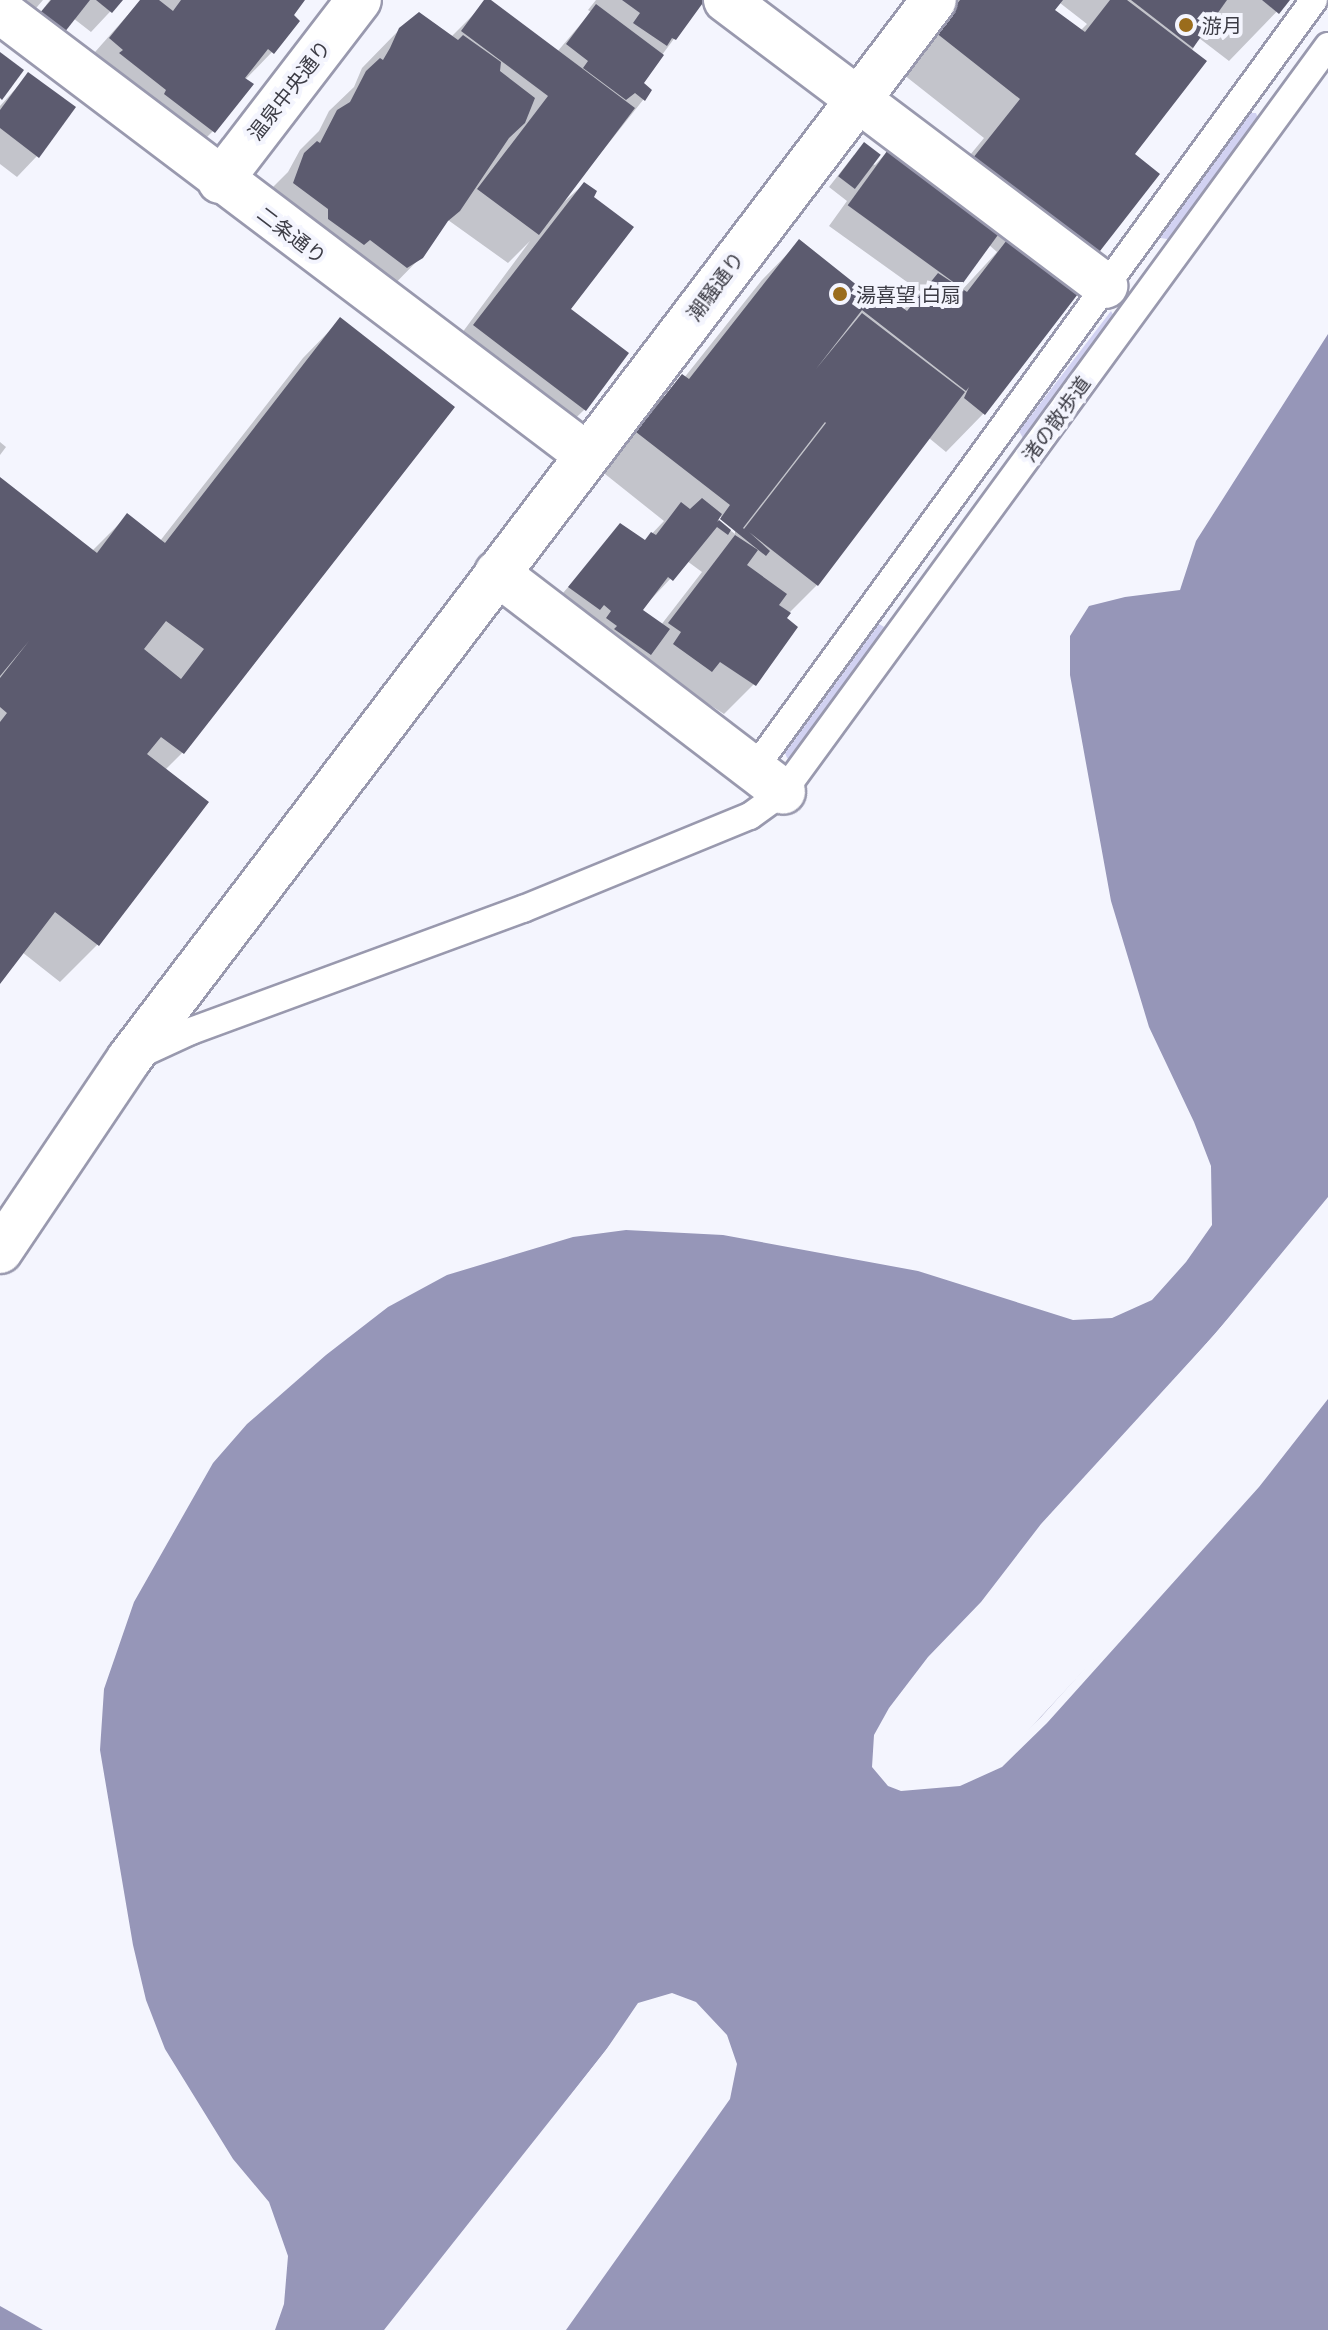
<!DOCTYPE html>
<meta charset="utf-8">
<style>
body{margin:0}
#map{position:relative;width:1328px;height:2330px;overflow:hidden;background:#f4f5fe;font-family:"Golos Text","Noto Sans JP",sans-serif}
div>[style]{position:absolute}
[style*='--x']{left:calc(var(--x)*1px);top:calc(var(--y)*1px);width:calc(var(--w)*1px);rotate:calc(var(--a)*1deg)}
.green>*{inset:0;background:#d2d2f2}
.water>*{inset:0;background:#9696b8}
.pier>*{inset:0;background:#f4f5fe}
.shadow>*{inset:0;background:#0003}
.building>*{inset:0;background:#5c5b6f;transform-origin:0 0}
.roads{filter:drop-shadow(2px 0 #9999ae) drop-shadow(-2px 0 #9999ae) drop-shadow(0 2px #9999ae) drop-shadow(0 -2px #9999ae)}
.service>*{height:26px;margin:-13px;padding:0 13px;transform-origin:13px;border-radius:13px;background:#fff}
.minor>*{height:44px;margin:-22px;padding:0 22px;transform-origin:22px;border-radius:22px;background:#fff}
.dots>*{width:22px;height:22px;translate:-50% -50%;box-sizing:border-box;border:4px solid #f4f5fe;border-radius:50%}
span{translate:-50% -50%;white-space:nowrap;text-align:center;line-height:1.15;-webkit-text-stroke:8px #f4f5fe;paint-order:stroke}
.poi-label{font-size:20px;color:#3c3c45}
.left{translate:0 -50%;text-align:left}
.street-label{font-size:20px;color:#3c3c45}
</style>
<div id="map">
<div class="green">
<i style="clip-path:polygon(1248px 113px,1256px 113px,1259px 121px,1173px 240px,1161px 238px,1158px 234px,1239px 118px)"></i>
<i style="clip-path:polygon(1111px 311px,1115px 318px,1024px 440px,1019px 431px)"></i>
<i style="clip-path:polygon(879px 624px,886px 628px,885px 632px,791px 760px,787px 758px,785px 753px)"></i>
</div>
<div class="water">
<i style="clip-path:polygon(1328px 334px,1328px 1205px,1082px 1485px,892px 1710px,878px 1738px,876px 1766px,889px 1783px,901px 1787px,959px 1781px,998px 1763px,1256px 1485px,1328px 1394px,1328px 2330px,562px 2330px,725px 2098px,733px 2065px,724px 2037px,695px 2005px,672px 1996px,641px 2005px,388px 2330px,275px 2330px,284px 2304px,288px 2256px,269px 2202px,233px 2159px,165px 2049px,146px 2000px,133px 1945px,100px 1750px,104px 1689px,134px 1602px,213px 1463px,247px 1424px,326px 1355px,388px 1307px,447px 1275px,573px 1237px,626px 1230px,723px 1235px,918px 1271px,1073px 1320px,1112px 1318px,1152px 1300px,1186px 1262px,1212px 1225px,1211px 1166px,1194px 1122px,1149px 1027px,1111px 901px,1070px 675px,1070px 636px,1089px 606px,1125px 597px,1180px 590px,1196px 541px)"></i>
<i style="clip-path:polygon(0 2306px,43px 2330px,0 2330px)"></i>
</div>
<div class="pier">
<i style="clip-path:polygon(1328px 1197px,1328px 1212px,1221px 1341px,1085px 1488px,989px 1609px,936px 1662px,896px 1712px,882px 1739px,880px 1765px,892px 1780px,901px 1783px,928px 1783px,958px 1778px,996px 1760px,1041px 1717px,1253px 1482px,1328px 1390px,1328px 1399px,1259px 1487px,1047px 1723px,1002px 1767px,960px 1786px,901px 1791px,888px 1786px,872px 1767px,874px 1735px,889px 1708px,928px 1657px,981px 1602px,1041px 1524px,1215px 1334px)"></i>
<i style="clip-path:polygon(672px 1993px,696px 2002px,727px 2035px,737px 2064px,730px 2099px,566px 2330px,558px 2330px,721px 2097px,729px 2065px,721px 2039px,692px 2008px,672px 2000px,644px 2009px,433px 2283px,393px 2330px,384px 2330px,606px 2050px,638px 2003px)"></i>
</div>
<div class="shadow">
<i style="clip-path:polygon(10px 0,43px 0,31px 14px)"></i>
<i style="clip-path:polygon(50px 0,121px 0,91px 32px,73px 18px,31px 25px)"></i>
<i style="clip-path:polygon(141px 0,303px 0,272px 52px,245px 80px,213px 131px,183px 161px,80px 69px)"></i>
<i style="clip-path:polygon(488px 0,557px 52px,591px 12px,588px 10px,596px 0,703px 0,641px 83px,650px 90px,643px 100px,557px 208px,584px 184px,568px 310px,626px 353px,584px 410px,554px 439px,445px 356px,530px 241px,508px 263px,448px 220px,421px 257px,383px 296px,267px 193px,288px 172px,300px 150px,319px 131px,329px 111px,354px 87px,362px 68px,400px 29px,451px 37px)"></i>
<i style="clip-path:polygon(evenodd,955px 0,1288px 0,1229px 61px,1199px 38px,1132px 154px,1078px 290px,983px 414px,946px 452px,929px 438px,817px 585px,784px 618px,754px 684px,724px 714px,690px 692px,681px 700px,645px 674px,653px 663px,645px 657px,629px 674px,550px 608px,621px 526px,644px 542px,664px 521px,600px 470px,645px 414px,684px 378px,762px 280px,799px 242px,874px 301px,903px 310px,921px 292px,829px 226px,847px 201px,829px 187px,854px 155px,875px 165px,890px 149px,943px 188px,984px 138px,899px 71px,955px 0,1060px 3px,1087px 24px,1080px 31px,1053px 10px,1060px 3px,955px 0,988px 244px,997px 252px,962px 290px,956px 287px,988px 244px,955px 0,713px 511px,735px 528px,735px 534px,710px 514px,713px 511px,955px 0,687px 561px,702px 572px,661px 625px,641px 610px,687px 561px)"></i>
<i style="clip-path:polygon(28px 75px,37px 156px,17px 177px,0 164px,0 106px)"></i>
<i style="clip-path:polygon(340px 320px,452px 407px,182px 753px,165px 770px,98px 944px,60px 982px,22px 952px,0 981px,0 479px,92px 551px,127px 516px,160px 541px,303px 358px)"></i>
<i style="clip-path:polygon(0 442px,6px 447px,0 455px)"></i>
</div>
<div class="building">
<i style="clip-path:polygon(51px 0,90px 0,64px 33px,39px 14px)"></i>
<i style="clip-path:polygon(96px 0,123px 0,112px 13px)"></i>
<i style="clip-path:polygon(140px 0,159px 0,173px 11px,181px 0,305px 0,294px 15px,300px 21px,274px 54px,268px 49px,245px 78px,254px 84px,215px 133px,164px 94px,166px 90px,119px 53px,123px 50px,109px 38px)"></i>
<i style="clip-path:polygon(484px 0,491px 0,635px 108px,539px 235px,477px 189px,548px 96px,461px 31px)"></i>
<i style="clip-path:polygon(622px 0,705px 0,676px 40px,672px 38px,667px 46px,633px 23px,640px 13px)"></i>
<i style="clip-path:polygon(960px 0,1063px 0,1055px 10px,1085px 32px,1110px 0,1127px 0,1207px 61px,1135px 154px,1160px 174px,1093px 260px,969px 163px,1020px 99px,935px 32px)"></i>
<i style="clip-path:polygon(1131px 0,1227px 0,1193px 48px)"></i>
<i style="clip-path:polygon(1262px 0,1290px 0,1279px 14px)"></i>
<i style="clip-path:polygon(596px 4px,664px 55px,644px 83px,652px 90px,645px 101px,635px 93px,626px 100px,583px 68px,588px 61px,566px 44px)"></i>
<i style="clip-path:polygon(419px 12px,458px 40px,463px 35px,501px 62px,500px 71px,535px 98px,525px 123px,509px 138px,460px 211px,448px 221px,423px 258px,407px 268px,370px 240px,364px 245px,328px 219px,328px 209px,293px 183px,304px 153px,317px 141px,320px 143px,337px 110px,350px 102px,366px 71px,380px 58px,383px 60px,390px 48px,399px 28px)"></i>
<i style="clip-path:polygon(0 52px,24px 70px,2px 100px,0 98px)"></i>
<i style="clip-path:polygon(28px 72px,76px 107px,39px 158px,0 128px,0 110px)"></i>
<i style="left:864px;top:142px;width:21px;height:43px;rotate:37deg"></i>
<i style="left:890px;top:147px;width:139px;height:72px;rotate:36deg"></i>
<i style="clip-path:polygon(584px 182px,597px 191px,594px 197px,634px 227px,571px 309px,629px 353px,586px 411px,473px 325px)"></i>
<i style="clip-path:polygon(evenodd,1010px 236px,1081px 290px,985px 415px,964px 398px,969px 387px,966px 391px,862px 310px,816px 369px,862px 313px,965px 392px,818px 586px,749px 532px,770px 551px,766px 556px,720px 519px,730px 505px,636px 432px,682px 374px,689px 379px,799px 239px,873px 298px,880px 291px,907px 311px,938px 273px,967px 292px,1010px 236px,825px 422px,826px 423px,744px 529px,743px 528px,825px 422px)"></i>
<i style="clip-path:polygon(evenodd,340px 317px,455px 407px,184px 754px,161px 737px,147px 754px,209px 802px,99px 946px,55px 912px,0 984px,0 722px,7px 713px,0 707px,0 678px,29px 641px,0 676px,0 477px,97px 553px,127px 513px,165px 543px,340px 317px,166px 621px,204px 649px,181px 679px,144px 649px,166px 621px)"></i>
<i style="clip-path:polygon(702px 498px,722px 514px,717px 522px,719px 520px,731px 530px,728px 535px,717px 527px,673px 581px,668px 577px,643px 610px,670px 629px,651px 655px,614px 629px,617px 626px,606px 618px,611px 611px,604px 605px,600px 610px,568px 587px,620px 523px,645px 540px,651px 532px,656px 535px,681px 502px,690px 509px)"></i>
<i style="clip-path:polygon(735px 535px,758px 550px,747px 565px,787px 594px,779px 605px,791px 613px,787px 618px,798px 627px,756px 686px,720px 662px,712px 672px,673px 644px,681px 632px,668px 623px)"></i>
</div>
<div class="roads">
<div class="service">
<i style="--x:754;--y:769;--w:951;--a:-53.94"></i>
<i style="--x:139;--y:1055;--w:57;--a:-24.8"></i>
<i style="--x:191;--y:1031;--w:354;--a:-20.2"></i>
<i style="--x:523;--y:909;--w:245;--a:-22.3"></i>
<i style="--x:750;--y:816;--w:41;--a:-36"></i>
<i style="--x:783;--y:792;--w:924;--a:-53.85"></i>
</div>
<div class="minor">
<i style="--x:726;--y:0;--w:475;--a:37"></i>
<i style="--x:0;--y:11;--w:736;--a:37.1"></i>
<i style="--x:220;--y:181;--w:228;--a:-52.5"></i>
<i style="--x:497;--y:573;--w:360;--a:37.4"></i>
<i style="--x:0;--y:1251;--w:231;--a:-56.1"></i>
<i style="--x:129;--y:1059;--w:1330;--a:-52.76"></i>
</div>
</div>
<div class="dots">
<i style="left:1186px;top:25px;background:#9a6c1c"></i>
<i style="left:840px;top:294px;background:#9a6c1c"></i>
</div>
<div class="poi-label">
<span class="left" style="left:1202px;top:25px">游月</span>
<span class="left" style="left:856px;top:294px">湯喜望 白扇</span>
</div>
<div class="street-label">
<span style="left:289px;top:90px;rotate:-52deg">温泉中央通り</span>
<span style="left:292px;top:235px;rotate:37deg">二条通り</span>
<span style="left:715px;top:286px;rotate:-53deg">潮騒通り</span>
<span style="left:1056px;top:419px;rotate:-54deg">渚の散歩道</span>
</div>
</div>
